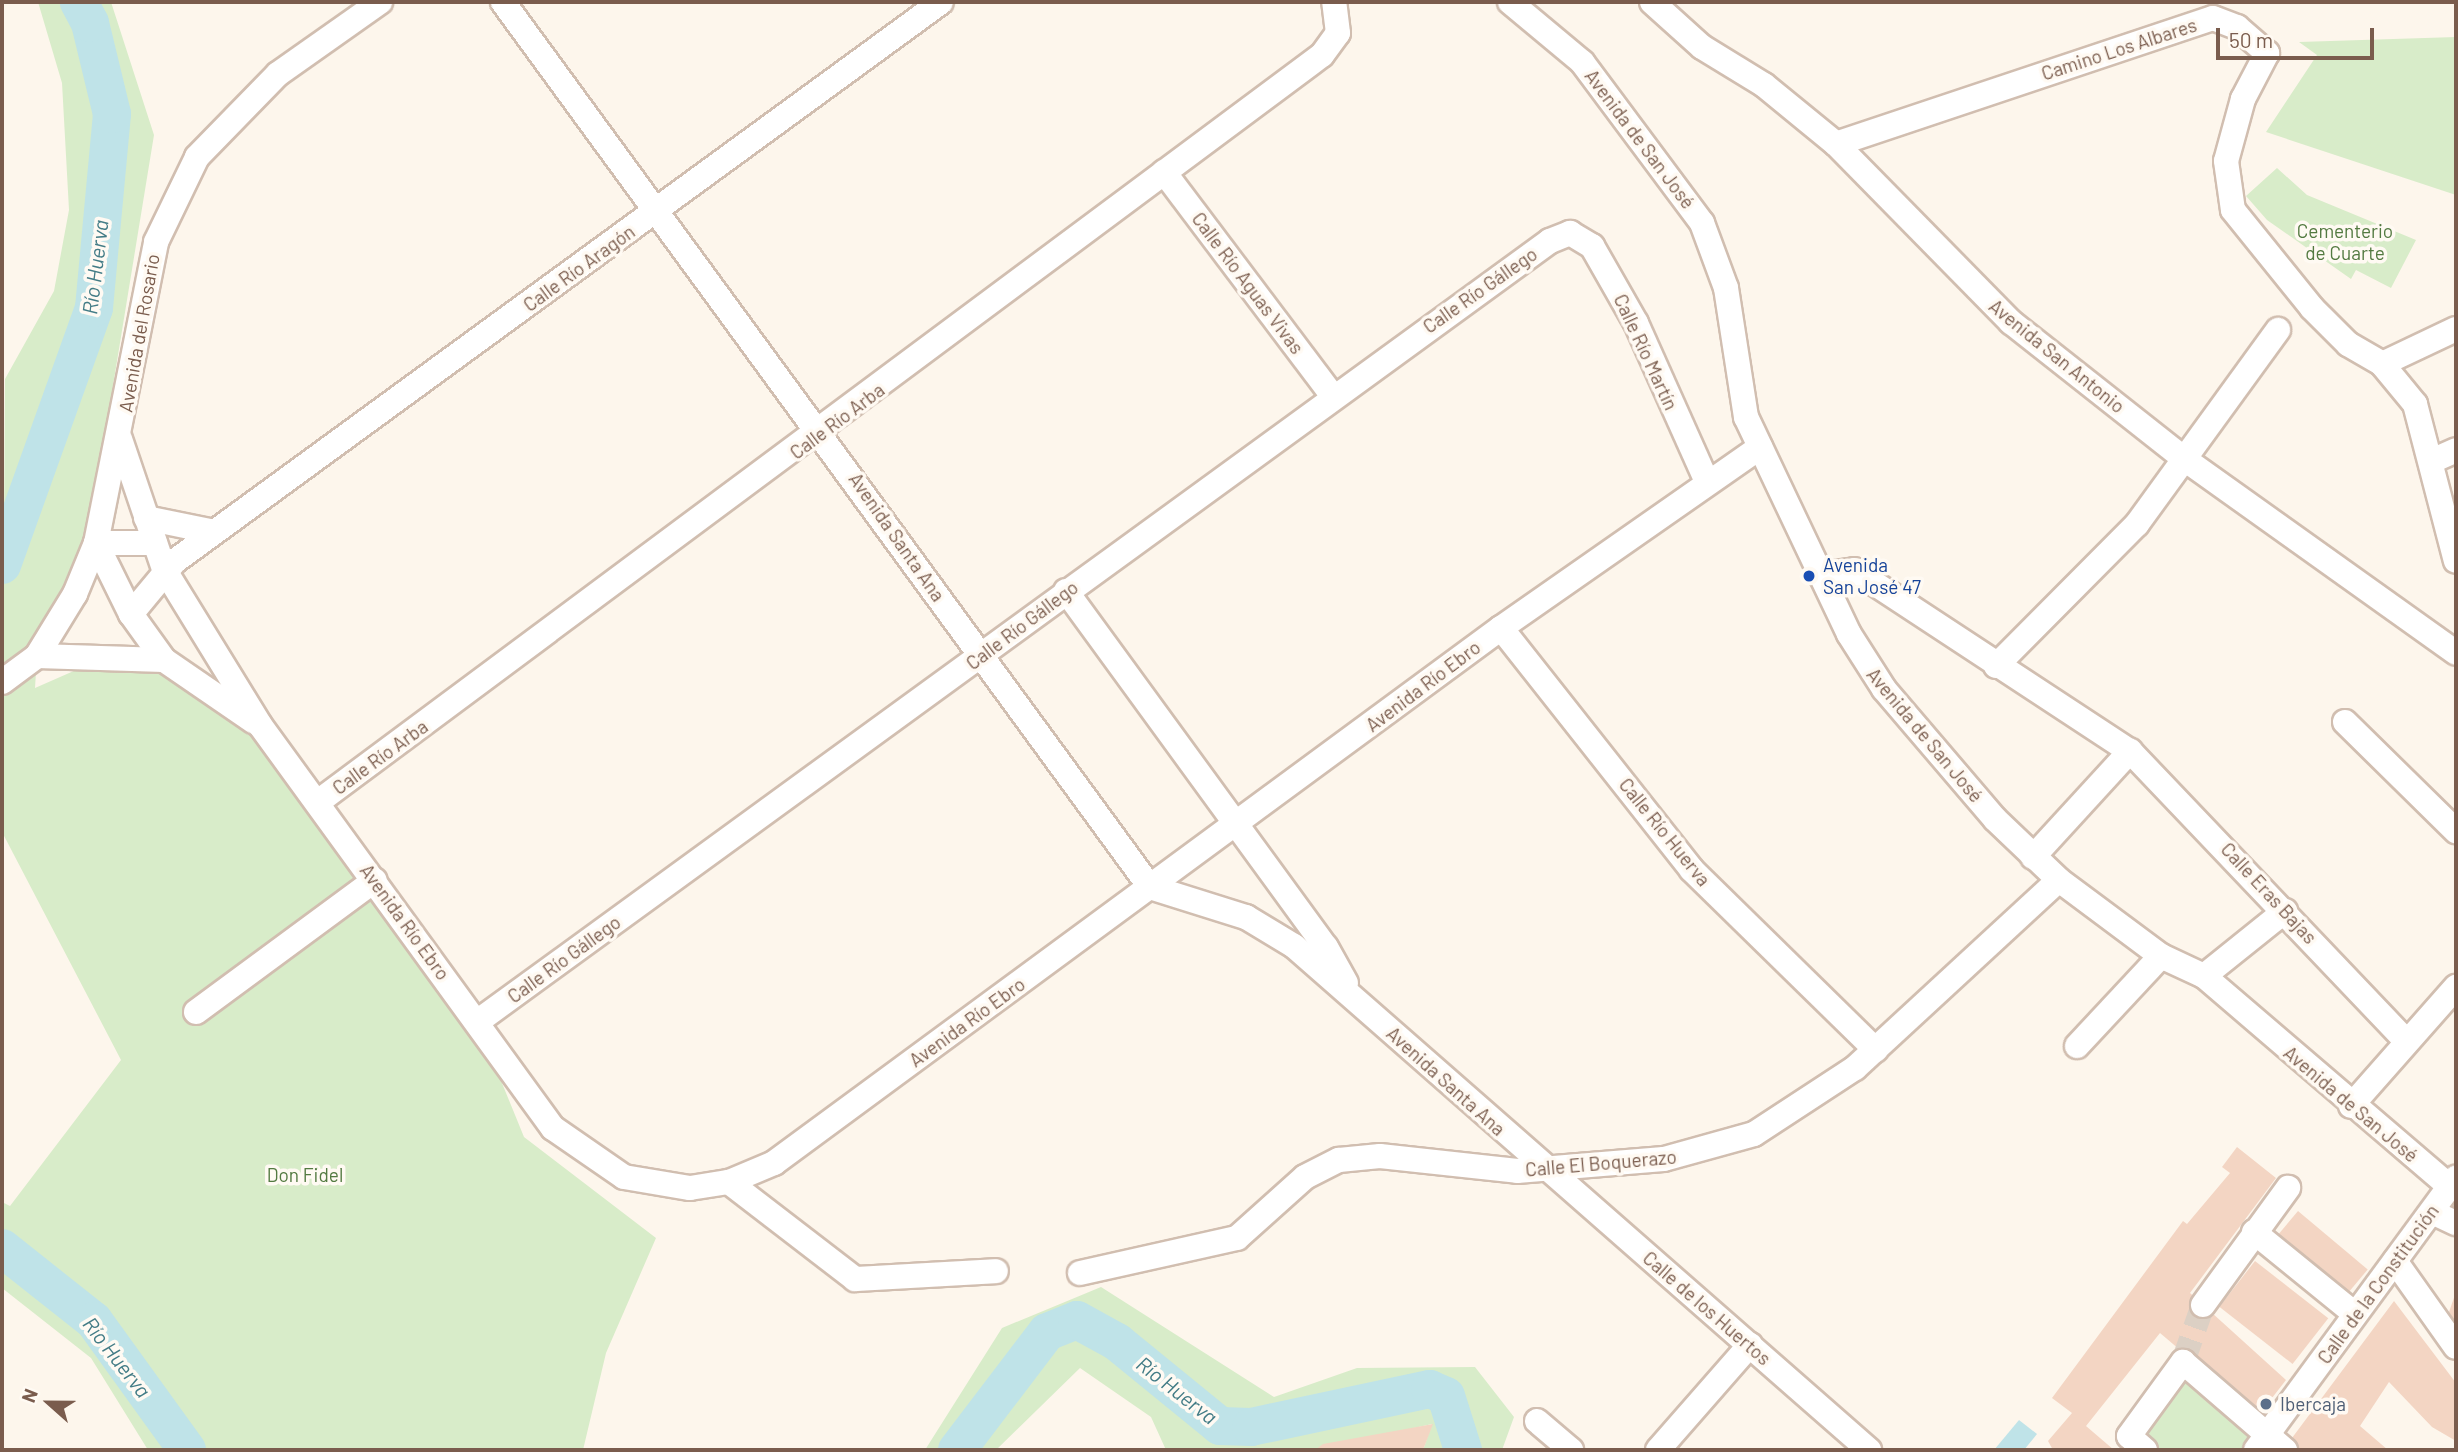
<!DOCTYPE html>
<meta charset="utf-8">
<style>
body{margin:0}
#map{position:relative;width:2458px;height:1452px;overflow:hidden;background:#fdf6ec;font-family:Barlow,sans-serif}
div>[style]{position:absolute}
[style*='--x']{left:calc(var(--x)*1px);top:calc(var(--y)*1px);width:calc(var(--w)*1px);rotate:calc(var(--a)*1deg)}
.green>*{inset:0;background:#d8ecc9}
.water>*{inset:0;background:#bfe3e8}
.river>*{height:38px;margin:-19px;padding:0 19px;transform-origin:19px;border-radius:19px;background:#bfe3e8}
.building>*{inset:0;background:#f3d5c3;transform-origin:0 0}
.street-tunnel>*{height:24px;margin-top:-12px;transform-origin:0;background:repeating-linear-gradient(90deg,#dcd0c4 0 24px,transparent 0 36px)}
.roads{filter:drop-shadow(2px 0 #d1beb0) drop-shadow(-2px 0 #d1beb0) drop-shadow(0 2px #d1beb0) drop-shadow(0 -2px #d1beb0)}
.street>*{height:24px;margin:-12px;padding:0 12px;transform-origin:12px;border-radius:12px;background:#fff}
.dots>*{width:19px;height:19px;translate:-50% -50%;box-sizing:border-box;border:4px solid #fffaf3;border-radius:50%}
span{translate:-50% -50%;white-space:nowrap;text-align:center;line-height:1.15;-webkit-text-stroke:7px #fffaf3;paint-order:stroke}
.street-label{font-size:19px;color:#7a5c4d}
.park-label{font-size:19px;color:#537a41}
.transit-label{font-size:19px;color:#164399}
.left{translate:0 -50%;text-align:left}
.service-label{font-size:19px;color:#4e5e75}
.water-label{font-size:21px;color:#437c86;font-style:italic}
.frame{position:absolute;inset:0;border:4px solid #7a5c4d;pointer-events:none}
.north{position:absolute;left:14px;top:1368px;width:70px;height:70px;-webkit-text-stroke:5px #fffaf3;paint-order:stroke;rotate:291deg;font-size:19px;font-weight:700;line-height:28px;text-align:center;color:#7a5c4d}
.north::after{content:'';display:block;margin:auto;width:24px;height:32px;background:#7a5c4d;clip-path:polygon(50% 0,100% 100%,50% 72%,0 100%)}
.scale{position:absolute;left:2216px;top:28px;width:158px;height:32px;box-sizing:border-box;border:4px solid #7a5c4d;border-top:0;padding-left:9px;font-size:21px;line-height:24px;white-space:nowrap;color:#7a5c4d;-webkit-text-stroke:5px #fffaf3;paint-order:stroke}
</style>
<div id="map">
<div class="green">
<i style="clip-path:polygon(38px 2px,111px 2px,154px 135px,92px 514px,96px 543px,37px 656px,35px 688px,76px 670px,164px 660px,260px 725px,477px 1022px,524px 1137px,656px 1238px,606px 1353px,583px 1450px,148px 1450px,91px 1358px,2px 1288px,2px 1202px,10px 1206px,121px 1060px,2px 832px,5px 379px,54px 291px,69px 210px,62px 83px)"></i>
<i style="clip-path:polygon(2456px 37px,2456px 195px,2266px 132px,2317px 55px,2299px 42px)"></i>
<i style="clip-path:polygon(2277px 168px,2307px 195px,2416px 240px,2391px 288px,2356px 270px,2351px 279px,2267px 220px,2246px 196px)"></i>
<i style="clip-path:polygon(1101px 1287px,1274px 1397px,1357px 1368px,1475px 1367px,1514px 1417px,1502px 1450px,1423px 1450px,1432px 1424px,1315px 1450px,1166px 1450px,1151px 1417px,1080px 1368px,996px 1450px,925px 1450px,1002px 1328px)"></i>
<i style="clip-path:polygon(2185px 1369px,2259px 1435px,2248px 1450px,2153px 1450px,2137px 1436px)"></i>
</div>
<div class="water">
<i style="clip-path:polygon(2019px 1420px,2037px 1434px,2024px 1450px,1994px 1450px)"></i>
</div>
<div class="river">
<i style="--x:2;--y:565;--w:273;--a:-70.3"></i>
<i style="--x:94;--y:308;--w:195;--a:-84.7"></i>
<i style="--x:112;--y:114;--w:94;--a:-103.6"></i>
<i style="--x:90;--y:23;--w:24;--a:-118"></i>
<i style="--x:2;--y:1248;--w:117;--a:38.4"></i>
<i style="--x:94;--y:1321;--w:159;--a:54.2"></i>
<i style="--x:957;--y:1450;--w:148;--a:-52.7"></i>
<i style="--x:1047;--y:1332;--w:32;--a:-22"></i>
<i style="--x:1077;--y:1320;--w:46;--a:28.8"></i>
<i style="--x:1117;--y:1342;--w:133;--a:39.2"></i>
<i style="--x:1220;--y:1426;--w:31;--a:2"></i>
<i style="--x:1251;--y:1427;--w:183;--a:-12"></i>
<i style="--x:1430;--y:1389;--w:17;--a:24"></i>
<i style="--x:1446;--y:1396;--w:57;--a:72.5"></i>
</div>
<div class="building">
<i style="clip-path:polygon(2237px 1147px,2276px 1178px,2190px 1293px,2286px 1380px,2258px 1416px,2160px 1333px,2086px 1426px,2114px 1450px,2053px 1450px,2048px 1441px,2072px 1413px,2052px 1398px,2183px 1221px,2187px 1224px,2230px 1173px,2222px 1167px)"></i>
<i style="left:2298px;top:1211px;width:91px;height:30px;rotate:40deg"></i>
<i style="left:2255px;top:1261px;width:93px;height:58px;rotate:38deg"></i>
<i style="clip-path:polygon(2456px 1292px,2456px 1324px,2449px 1312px)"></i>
<i style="clip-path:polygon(2394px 1301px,2456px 1383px,2456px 1441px,2432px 1427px,2389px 1382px,2360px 1426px,2388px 1450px,2299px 1450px,2289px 1442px)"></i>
<i style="clip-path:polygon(1433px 1424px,1423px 1450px,1315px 1450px,1323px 1444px)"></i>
</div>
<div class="street-tunnel">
<i style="--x:2183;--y:1362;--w:60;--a:-70.7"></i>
</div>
<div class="roads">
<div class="street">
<i style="--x:503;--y:2;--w:1096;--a:53.83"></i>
<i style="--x:1150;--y:887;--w:101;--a:17.4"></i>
<i style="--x:1246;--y:917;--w:56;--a:31.1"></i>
<i style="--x:1294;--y:946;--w:765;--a:41.24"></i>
<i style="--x:1510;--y:2;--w:94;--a:39.8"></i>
<i style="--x:1582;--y:62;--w:201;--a:53.3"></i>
<i style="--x:1702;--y:223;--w:69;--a:69.7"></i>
<i style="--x:1726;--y:288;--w:131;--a:81.2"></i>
<i style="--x:1746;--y:417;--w:240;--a:64.6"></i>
<i style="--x:1849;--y:634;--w:65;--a:57.5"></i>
<i style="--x:1884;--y:689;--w:171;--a:49.5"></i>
<i style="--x:1995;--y:819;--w:88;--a:43.6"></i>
<i style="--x:2059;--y:880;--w:127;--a:36.7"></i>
<i style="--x:2161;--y:956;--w:47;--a:24.9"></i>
<i style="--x:2204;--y:976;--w:323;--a:40.6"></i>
<i style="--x:1652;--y:2;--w:67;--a:42"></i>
<i style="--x:1702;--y:47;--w:73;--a:31.5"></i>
<i style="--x:1764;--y:85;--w:93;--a:39.3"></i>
<i style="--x:1836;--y:144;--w:250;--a:45.5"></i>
<i style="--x:2011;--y:322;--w:219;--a:38.3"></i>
<i style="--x:2183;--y:458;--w:335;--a:35.5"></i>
<i style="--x:1836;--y:144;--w:397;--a:-18.5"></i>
<i style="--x:2213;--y:18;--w:26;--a:21"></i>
<i style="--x:2237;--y:27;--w:40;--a:41"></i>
<i style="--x:2267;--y:53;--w:52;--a:117.6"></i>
<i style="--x:2243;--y:99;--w:64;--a:105.3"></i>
<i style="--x:2226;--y:161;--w:49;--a:81.9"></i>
<i style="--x:2233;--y:210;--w:126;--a:51.1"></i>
<i style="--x:2312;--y:308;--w:51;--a:45"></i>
<i style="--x:2348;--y:344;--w:39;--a:30"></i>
<i style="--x:2382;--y:364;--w:52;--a:50.5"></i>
<i style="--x:2415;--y:404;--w:162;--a:75.4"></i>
<i style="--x:1164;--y:172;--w:279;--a:53"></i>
<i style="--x:2382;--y:364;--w:82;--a:-25.3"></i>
<i style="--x:120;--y:439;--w:137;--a:71.3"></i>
<i style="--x:164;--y:569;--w:183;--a:58.4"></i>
<i style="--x:260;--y:725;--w:498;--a:54"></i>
<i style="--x:553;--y:1128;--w:86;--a:34.6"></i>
<i style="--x:624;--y:1177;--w:67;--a:9.5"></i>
<i style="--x:690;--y:1188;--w:39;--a:-9"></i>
<i style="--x:729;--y:1182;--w:49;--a:-22.9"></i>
<i style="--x:774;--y:1163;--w:903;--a:-36.35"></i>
<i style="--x:1501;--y:628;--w:316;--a:-34.9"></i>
<i style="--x:2434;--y:460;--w:24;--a:-24"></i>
<i style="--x:146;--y:518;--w:69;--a:11.6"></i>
<i style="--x:96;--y:543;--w:79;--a:63.8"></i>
<i style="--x:131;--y:614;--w:57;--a:54.3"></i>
<i style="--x:96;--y:543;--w:59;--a:0"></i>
<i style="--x:1820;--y:575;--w:34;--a:-8"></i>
<i style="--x:1854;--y:570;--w:330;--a:33.3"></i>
<i style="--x:2130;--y:751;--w:398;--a:46.4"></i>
<i style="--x:1066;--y:591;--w:441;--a:53.9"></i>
<i style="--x:1326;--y:947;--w:41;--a:60.9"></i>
<i style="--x:131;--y:614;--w:69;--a:-50.3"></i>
<i style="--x:175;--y:561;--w:948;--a:-36.12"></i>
<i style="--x:1501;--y:628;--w:308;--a:51.7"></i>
<i style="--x:1692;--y:870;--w:257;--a:44.4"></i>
<i style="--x:37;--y:656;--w:127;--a:1.8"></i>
<i style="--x:164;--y:660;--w:108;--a:34.4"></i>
<i style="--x:1996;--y:666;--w:200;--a:-45.2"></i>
<i style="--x:2137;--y:524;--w:240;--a:-54"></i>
<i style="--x:2;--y:682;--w:44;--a:-36.6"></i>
<i style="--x:37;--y:656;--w:73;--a:-58.5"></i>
<i style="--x:75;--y:594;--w:55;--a:-67.6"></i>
<i style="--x:96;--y:543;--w:307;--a:-78.7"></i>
<i style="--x:156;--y:242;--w:94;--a:-64.2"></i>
<i style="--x:197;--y:157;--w:116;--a:-45.7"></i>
<i style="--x:278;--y:74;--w:125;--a:-35.2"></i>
<i style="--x:2345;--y:722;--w:156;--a:44.5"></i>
<i style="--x:318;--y:802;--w:1251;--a:-36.65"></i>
<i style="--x:1322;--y:55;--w:27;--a:-54"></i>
<i style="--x:1338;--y:33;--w:31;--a:-97"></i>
<i style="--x:2033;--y:857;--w:144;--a:-47.5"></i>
<i style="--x:2204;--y:976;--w:104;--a:-38.7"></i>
<i style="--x:196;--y:1012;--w:222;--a:-36.4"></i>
<i style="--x:477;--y:1022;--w:1327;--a:-36.05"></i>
<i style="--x:1550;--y:241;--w:22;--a:-22"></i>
<i style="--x:1570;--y:233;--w:26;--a:31"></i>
<i style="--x:1592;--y:246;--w:89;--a:60.3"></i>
<i style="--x:1636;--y:323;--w:174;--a:65.9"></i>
<i style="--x:2077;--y:1046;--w:123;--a:-47"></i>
<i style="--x:2351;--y:1106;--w:159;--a:-48.6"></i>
<i style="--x:729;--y:1182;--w:159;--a:37.6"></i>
<i style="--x:855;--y:1279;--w:141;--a:-3.2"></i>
<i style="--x:2432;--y:1212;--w:26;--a:25"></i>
<i style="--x:2254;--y:1232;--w:130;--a:39.1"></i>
<i style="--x:2395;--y:1261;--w:105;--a:54.7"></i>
<i style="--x:1080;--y:1273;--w:161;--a:-12.6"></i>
<i style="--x:1237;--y:1238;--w:91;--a:-41.9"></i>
<i style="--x:1305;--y:1177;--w:38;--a:-27"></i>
<i style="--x:1339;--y:1160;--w:41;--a:-5.6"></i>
<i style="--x:1380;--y:1156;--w:138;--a:6.2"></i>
<i style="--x:1517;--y:1171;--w:147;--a:-4.7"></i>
<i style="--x:1664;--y:1159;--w:93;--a:-15.5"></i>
<i style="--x:1754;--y:1134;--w:121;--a:-33.2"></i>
<i style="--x:1855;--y:1068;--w:277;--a:-42.7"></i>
<i style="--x:2203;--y:1305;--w:145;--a:-54"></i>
<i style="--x:1537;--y:1421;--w:45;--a:40.5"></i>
<i style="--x:1658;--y:1450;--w:140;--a:-48.8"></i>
<i style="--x:2145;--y:1450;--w:21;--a:-139"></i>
<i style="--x:2129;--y:1436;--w:92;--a:-53.9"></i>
<i style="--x:2183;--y:1362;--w:135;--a:40.8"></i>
<i style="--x:2256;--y:1450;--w:338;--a:-53.7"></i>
</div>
</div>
<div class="dots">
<i style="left:1809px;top:576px;background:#1a4fb4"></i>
<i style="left:2266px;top:1404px;background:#5c6f8a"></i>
</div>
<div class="street-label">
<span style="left:2119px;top:49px;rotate:-18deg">Camino Los Albares</span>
<span style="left:1640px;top:139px;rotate:53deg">Avenida de San José</span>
<span style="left:579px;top:268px;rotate:-36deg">Calle Río Aragón</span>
<span style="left:1248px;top:283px;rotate:53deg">Calle Río Aguas Vivas</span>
<span style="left:1480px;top:290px;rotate:-35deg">Calle Río Gállego</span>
<span style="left:139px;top:333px;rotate:-80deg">Avenida del Rosario</span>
<span style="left:1646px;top:352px;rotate:65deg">Calle Río Martín</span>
<span style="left:2057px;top:356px;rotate:39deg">Avenida San Antonio</span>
<span style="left:837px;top:421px;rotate:-37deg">Calle Río Arba</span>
<span style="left:897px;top:537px;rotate:55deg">Avenida Santa Ana</span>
<span style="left:1022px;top:625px;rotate:-37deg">Calle Río Gállego</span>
<span style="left:1423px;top:686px;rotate:-37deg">Avenida Río Ebro</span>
<span style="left:1925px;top:735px;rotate:50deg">Avenida de San José</span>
<span style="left:380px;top:757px;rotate:-36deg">Calle Río Arba</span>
<span style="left:1665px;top:832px;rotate:51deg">Calle Río Huerva</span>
<span style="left:2269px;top:893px;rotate:47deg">Calle Eras Bajas</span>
<span style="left:405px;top:922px;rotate:54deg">Avenida Río Ebro</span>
<span style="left:564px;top:959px;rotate:-36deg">Calle Río Gállego</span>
<span style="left:967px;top:1022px;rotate:-36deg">Avenida Río Ebro</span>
<span style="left:1446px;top:1081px;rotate:42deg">Avenida Santa Ana</span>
<span style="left:2351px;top:1104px;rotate:40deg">Avenida de San José</span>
<span style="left:1601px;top:1163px;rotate:-5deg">Calle El Boquerazo</span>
<span style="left:2378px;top:1284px;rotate:-54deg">Calle de la Constitución</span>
<span style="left:1707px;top:1308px;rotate:41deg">Calle de los Huertos</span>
</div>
<div class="park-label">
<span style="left:2345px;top:242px">Cementerio<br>de Cuarte</span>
<span style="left:305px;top:1175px">Don Fidel</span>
</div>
<div class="transit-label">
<span class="left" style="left:1823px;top:576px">Avenida<br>San José 47</span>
</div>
<div class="service-label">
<span class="left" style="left:2280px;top:1404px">Ibercaja</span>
</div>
<div class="water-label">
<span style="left:95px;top:267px;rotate:-83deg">Río Huerva</span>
<span style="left:117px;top:1357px;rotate:52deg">Río Huerva</span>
<span style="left:1177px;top:1390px;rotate:38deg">Río Huerva</span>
</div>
<div class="frame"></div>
<div class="north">N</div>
<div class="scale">50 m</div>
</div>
